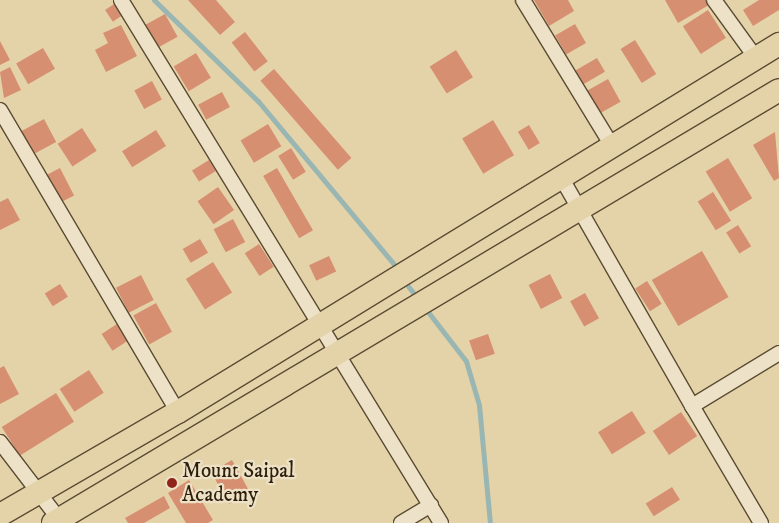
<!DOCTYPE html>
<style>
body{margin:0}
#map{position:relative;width:779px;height:523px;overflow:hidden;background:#e4d3a9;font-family:"IM FELL DW Pica",serif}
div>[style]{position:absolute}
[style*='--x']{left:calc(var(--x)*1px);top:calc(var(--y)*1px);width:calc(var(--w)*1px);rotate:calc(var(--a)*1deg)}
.stream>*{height:5px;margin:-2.5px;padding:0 2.5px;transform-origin:2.5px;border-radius:2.5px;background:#99b6b2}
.building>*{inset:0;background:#d78f71;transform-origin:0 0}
.roads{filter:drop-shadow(1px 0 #5b4c32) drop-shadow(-1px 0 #5b4c32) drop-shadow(0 1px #5b4c32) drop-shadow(0 -1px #5b4c32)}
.street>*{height:14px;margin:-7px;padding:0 7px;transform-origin:7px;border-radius:7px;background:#ede2c7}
.primary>*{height:22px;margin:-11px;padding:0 11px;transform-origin:11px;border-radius:11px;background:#e4d3a9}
.dots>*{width:14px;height:14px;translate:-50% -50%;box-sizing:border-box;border:2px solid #ede2c7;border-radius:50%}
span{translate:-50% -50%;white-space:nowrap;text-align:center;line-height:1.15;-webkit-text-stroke:4.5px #ede2c7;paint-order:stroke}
.poi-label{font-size:21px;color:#2d1f0b}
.left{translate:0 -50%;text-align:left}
</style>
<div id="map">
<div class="stream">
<i style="--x:154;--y:0;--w:145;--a:44.2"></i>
<i style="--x:258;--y:101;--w:212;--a:50.2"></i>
<i style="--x:408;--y:286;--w:16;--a:52"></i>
<i style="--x:425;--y:308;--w:67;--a:52.3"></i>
<i style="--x:466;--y:361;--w:46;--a:73.5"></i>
<i style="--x:479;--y:405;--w:119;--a:84.7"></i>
</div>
<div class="building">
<i style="left:120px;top:0;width:14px;height:18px;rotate:56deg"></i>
<i style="clip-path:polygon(188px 0,216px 0,235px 22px,220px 35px)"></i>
<i style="clip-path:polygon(534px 0,568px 0,574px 11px,549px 26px)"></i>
<i style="clip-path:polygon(665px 0,706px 0,709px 5px,678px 23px)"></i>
<i style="clip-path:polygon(759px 0,779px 0,779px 10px,753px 26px,743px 10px)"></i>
<i style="left:708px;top:10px;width:33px;height:30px;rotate:57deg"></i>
<i style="left:165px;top:14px;width:26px;height:27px;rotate:61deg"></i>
<i style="left:575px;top:24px;width:22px;height:23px;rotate:60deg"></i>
<i style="clip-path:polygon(121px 25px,137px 56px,106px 72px,95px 50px,108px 43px,103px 33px)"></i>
<i style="left:245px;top:32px;width:37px;height:17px;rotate:52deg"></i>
<i style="left:635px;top:40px;width:40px;height:17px;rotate:58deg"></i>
<i style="clip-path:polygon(0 41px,10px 60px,0 65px)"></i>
<i style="left:43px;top:48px;width:24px;height:31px;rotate:60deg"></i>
<i style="left:456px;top:50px;width:32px;height:31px;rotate:58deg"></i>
<i style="left:196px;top:53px;width:29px;height:26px;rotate:59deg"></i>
<i style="left:597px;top:58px;width:16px;height:25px;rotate:60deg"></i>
<i style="clip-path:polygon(10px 67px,21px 90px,4px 98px,0 72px)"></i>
<i style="left:274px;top:69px;width:118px;height:18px;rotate:49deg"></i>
<i style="left:608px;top:79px;width:26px;height:24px;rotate:61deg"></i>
<i style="left:152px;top:81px;width:21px;height:20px;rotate:62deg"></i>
<i style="left:222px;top:92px;width:17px;height:27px;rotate:62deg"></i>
<i style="left:44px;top:119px;width:26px;height:27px;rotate:62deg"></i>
<i style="left:493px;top:120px;width:41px;height:36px;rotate:59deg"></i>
<i style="left:268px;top:124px;width:26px;height:32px;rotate:59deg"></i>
<i style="left:529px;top:125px;width:21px;height:13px;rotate:59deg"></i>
<i style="left:82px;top:128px;width:27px;height:29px;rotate:57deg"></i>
<i style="left:156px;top:130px;width:19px;height:40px;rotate:58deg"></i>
<i style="clip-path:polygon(775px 132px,779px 178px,774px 181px,753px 145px)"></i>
<i style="left:291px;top:148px;width:28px;height:15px;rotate:58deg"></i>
<i style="left:728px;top:158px;width:47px;height:26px;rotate:59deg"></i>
<i style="left:209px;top:160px;width:13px;height:20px;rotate:58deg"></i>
<i style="left:60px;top:168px;width:31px;height:17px;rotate:63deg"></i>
<i style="left:277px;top:168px;width:72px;height:16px;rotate:60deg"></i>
<i style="left:218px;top:187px;width:28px;height:25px;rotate:55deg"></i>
<i style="left:713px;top:192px;width:34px;height:18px;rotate:58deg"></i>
<i style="clip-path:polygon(8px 198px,20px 220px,0 230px,0 202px)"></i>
<i style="left:233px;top:219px;width:26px;height:22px;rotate:62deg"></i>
<i style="left:738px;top:225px;width:25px;height:14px;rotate:58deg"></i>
<i style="left:200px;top:239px;width:16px;height:20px;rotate:60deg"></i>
<i style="left:259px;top:244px;width:27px;height:17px;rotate:57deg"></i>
<i style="left:702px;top:251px;width:53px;height:58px;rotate:60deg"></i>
<i style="left:329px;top:256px;width:17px;height:22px;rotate:65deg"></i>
<i style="left:213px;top:262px;width:36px;height:32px;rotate:58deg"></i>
<i style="left:550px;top:274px;width:27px;height:24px;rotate:63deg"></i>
<i style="left:141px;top:275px;width:28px;height:28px;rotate:63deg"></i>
<i style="left:647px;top:281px;width:27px;height:14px;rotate:57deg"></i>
<i style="left:60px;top:284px;width:15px;height:18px;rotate:58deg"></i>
<i style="left:585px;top:293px;width:29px;height:17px;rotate:61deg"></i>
<i style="left:156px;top:303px;width:33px;height:26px;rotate:61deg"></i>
<i style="left:120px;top:322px;width:20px;height:22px;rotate:57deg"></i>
<i style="left:488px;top:334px;width:21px;height:20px;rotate:71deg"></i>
<i style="clip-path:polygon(4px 366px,19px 394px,0 404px,0 368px)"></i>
<i style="left:89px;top:370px;width:27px;height:35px;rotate:57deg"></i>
<i style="left:56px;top:393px;width:34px;height:64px;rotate:58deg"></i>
<i style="left:632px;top:411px;width:26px;height:40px;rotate:58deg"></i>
<i style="left:681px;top:412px;width:29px;height:34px;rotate:56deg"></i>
<i style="left:232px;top:460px;width:37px;height:24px;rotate:61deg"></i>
<i style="clip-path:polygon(189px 480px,213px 520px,208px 523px,186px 523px,168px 493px)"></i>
<i style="left:672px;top:487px;width:15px;height:31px;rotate:58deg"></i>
<i style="clip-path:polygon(164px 496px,170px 508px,144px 523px,128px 523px,125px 518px)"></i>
</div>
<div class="roads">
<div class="street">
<i style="--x:121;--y:0;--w:613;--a:58.54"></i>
<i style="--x:523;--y:0;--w:171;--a:58.6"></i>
<i style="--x:714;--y:0;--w:72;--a:54.1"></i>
<i style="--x:0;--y:110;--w:351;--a:59.5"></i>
<i style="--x:561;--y:177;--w:264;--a:60.2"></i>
<i style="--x:0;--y:442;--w:102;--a:52.6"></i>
<i style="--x:401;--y:523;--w:35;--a:-31"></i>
<i style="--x:761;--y:523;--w:136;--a:-120.5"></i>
<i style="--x:692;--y:406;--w:102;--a:-31.3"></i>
</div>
<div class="primary">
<i style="--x:0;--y:515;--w:206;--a:-30.1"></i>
<i style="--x:178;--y:412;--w:705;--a:-31.48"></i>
<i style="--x:53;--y:523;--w:845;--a:-30.81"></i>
</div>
</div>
<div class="dots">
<i style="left:172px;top:483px;background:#8f2418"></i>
</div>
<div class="poi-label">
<span class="left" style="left:182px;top:483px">Mount Saipal<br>Academy</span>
</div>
</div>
